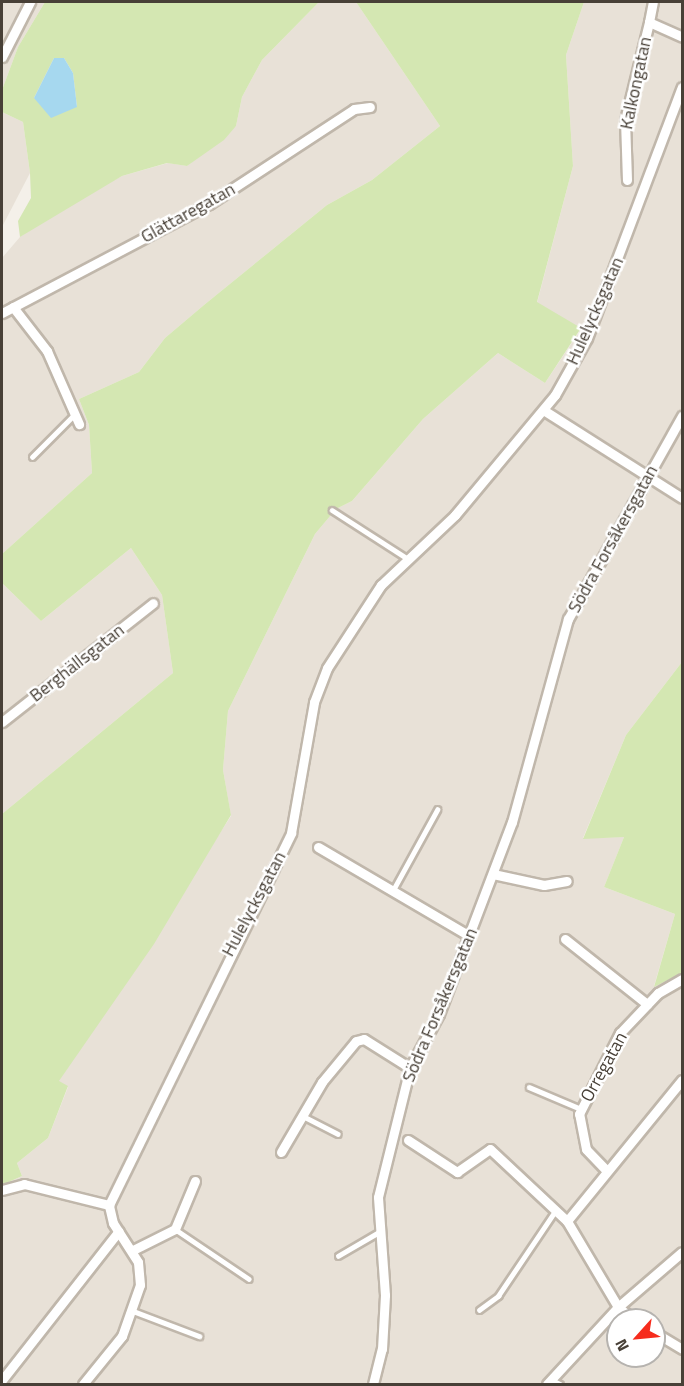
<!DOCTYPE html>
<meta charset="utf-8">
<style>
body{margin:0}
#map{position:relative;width:684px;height:1386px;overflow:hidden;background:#f4f0e9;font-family:"Titillium Web",sans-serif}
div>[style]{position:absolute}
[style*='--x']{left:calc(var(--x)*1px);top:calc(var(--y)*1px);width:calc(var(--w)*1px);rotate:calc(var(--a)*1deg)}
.residential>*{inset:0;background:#e8e1d7}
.green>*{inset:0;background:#d4e7b2}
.water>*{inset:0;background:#a6d8ef}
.roads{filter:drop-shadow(2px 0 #c0b7ab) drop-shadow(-2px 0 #c0b7ab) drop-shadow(0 2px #c0b7ab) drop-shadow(0 -2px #c0b7ab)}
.lane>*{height:4.5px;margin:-2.25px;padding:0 2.25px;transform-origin:2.25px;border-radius:2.25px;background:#fff}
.street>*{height:9px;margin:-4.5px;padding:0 4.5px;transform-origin:4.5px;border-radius:4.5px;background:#fff}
span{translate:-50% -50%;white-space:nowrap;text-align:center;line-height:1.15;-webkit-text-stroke:5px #fff;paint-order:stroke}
.street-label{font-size:18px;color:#484037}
.frame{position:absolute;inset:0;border:3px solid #484037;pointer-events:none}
.north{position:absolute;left:606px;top:1308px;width:60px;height:60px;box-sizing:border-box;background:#fff;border:2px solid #b6b3af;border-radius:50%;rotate:243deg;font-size:16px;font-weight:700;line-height:24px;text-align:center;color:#484037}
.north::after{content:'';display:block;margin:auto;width:21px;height:27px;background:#f62c1d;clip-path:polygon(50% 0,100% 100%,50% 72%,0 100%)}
</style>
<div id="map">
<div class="residential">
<i style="clip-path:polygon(2px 2px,45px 2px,18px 47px,2px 90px)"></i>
<i style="clip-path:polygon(319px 2px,356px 2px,440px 126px,372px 180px,327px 205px,204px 305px,165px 338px,139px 372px,79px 399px,89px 425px,92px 473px,2px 554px,2px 258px,20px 237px,69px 203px,122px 176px,168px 163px,187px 166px,236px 126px,242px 97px,262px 60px)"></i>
<i style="clip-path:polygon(evenodd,584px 2px,682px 2px,682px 662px,626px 735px,583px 838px,624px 837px,604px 887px,675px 914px,654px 986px,682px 973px,682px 1384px,2px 1384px,2px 1185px,22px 1176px,17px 1163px,48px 1138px,68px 1087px,58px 1082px,231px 816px,223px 770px,228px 711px,315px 534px,336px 509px,352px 501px,423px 419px,498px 353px,545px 383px,581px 329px,537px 303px,573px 166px,566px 55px,584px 2px,618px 1320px,654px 1320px,654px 1356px,618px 1356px,618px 1320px)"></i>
<i style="clip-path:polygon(2px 112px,23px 122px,30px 173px,2px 227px)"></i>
<i style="clip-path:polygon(131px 548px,162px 595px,173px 673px,2px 814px,2px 583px,41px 621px)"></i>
</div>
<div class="green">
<i style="clip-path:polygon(evenodd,45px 2px,319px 2px,262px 60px,242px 97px,236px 126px,224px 140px,187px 166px,167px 163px,122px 176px,20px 237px,18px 221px,31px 198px,30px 173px,23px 122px,2px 112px,2px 90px,18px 47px,45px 2px,54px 58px,64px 58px,73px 73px,77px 107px,34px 98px,54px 58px)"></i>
<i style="clip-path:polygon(356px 2px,584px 2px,566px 55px,573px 166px,537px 302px,581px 328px,545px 383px,498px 353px,423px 419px,352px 501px,336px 509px,315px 534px,228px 711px,223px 770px,231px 815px,154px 944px,59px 1081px,68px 1086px,48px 1138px,17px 1163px,22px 1176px,2px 1185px,2px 814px,173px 673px,162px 595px,131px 548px,41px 621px,2px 583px,2px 554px,92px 473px,89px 425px,79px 399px,139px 372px,165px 338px,204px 305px,327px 205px,372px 180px,440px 126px)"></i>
<i style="clip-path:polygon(682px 662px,682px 973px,654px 987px,675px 914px,604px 887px,624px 837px,583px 839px,626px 735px)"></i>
</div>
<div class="water">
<i style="clip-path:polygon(54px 58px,64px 58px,73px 73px,77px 107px,51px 118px,34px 98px)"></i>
</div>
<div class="roads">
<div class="lane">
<i style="--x:32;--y:457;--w:59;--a:-45"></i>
<i style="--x:332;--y:510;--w:90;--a:32.8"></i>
<i style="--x:392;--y:892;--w:94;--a:-61.2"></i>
<i style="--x:529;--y:1087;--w:56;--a:22.9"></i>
<i style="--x:303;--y:1116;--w:39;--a:27"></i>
<i style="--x:175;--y:1229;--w:89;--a:34"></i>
<i style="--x:338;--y:1256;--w:48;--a:-30.3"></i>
<i style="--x:479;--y:1310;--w:24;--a:-36"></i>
<i style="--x:498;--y:1296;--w:99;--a:-56.1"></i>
<i style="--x:133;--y:1311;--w:71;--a:20.7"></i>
<i style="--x:552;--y:1380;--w:9;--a:27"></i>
</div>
<div class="street">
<i style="--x:649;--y:22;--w:20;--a:-79"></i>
<i style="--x:2;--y:57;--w:62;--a:-63"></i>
<i style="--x:627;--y:180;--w:60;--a:-91.9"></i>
<i style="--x:625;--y:120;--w:101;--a:-76.2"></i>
<i style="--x:649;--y:22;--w:36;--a:24"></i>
<i style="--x:13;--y:307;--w:56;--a:52.3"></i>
<i style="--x:47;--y:351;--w:80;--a:66.3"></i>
<i style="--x:2;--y:313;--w:234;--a:-27.8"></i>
<i style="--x:209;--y:204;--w:173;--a:-33.2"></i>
<i style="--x:354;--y:109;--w:16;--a:-7"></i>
<i style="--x:545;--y:411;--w:162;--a:32.4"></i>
<i style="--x:2;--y:722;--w:192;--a:-38.2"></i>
<i style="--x:318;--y:847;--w:176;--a:30.4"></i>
<i style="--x:493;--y:874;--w:52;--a:12.2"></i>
<i style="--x:544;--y:885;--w:23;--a:-10"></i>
<i style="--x:565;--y:939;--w:105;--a:38.4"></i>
<i style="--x:408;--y:1140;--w:59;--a:33.1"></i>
<i style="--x:457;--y:1172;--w:40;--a:-34.9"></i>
<i style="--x:490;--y:1149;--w:105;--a:43.1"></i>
<i style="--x:281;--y:1152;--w:81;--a:-59.6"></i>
<i style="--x:322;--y:1082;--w:53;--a:-50.3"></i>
<i style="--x:356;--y:1041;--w:8;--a:-14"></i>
<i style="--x:364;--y:1039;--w:54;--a:32.2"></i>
<i style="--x:607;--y:1171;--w:30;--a:-134"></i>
<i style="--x:586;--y:1149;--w:36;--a:-101"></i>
<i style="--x:579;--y:1114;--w:91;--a:-63.2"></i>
<i style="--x:620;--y:1033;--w:55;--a:-46.5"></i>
<i style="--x:658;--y:993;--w:28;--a:-30"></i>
<i style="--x:2;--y:1190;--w:23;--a:-15"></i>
<i style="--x:24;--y:1184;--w:88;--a:13.9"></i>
<i style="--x:133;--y:1250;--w:47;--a:-26.6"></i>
<i style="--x:175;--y:1229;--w:52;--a:-67.4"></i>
<i style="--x:634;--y:1320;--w:21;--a:-141"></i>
<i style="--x:618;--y:1307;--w:100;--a:-120.7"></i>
<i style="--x:567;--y:1221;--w:182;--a:-50.8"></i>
<i style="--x:654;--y:1332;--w:33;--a:31"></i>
<i style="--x:2;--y:1380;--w:189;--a:-51.9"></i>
<i style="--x:83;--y:1384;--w:62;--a:-50.9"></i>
<i style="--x:122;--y:1336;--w:54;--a:-70.6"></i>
<i style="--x:140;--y:1285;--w:23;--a:-95"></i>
<i style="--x:138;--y:1262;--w:46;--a:-122.7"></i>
<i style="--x:113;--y:1223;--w:18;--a:-103"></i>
<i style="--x:109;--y:1205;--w:414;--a:-63.9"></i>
<i style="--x:291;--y:833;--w:133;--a:-80"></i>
<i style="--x:314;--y:702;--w:36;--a:-69"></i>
<i style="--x:327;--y:668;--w:99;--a:-57"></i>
<i style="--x:381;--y:585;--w:102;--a:-43.4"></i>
<i style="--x:455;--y:515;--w:156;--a:-50.2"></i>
<i style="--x:555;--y:395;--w:65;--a:-60.7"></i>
<i style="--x:587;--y:338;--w:268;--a:-69.3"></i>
<i style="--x:373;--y:1384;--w:36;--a:-76"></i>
<i style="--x:382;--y:1349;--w:54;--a:-86.8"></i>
<i style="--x:385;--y:1295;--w:98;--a:-94.1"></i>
<i style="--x:378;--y:1197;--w:133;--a:-76.1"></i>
<i style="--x:410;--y:1068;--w:61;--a:-61.8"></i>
<i style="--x:439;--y:1014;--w:205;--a:-69.2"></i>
<i style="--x:512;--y:822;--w:211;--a:-74.6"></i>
<i style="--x:568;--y:619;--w:233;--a:-60.7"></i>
<i style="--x:547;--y:1384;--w:105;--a:-47.3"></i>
<i style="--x:618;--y:1307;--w:84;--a:-40.7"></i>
</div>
</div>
<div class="street-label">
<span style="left:636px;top:83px;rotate:-78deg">Kalkongatan</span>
<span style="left:188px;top:213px;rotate:-29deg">Glättaregatan</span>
<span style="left:595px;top:311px;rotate:-66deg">Hulelycksgatan</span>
<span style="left:613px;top:539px;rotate:-61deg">Södra Forsåkersgatan</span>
<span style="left:77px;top:663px;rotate:-38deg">Berghällsgatan</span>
<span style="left:254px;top:904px;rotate:-62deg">Hulelycksgatan</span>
<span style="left:440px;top:1005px;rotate:-67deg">Södra Forsåkersgatan</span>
<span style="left:604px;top:1067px;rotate:-61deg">Orregatan</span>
</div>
<div class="frame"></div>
<div class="north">N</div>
</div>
